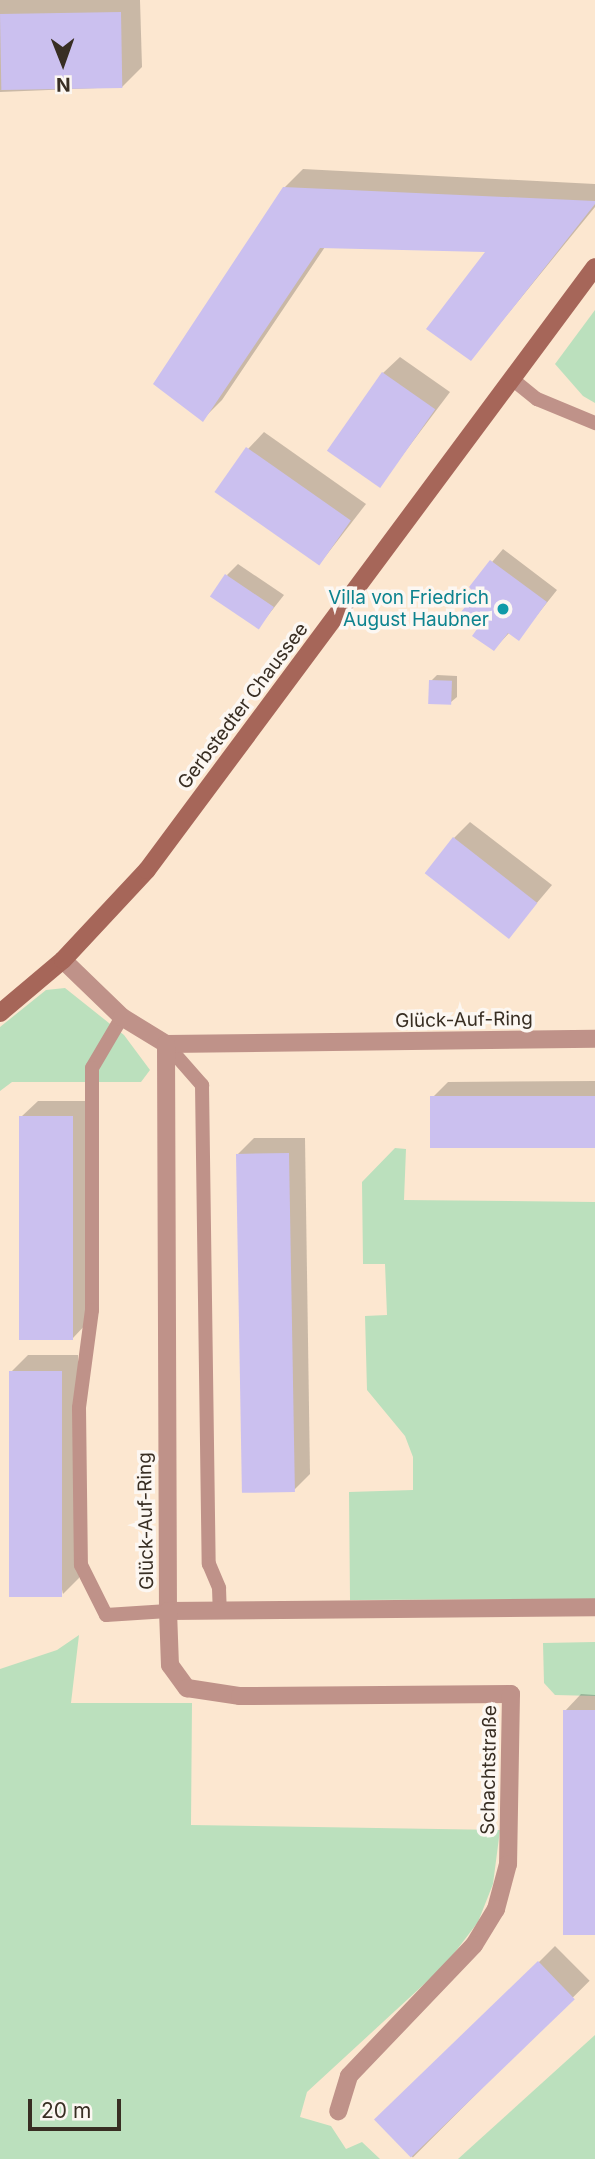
<!DOCTYPE html>
<meta charset="utf-8">
<style>
body{margin:0}
#map{position:relative;width:595px;height:2159px;overflow:hidden;background:#fce7d0;font-family:Inter,sans-serif}
div>[style]{position:absolute}
[style*='--x']{left:calc(var(--x)*1px);top:calc(var(--y)*1px);width:calc(var(--w)*1px);rotate:calc(var(--a)*1deg)}
.green>*{inset:0;background:#bbe0bd}
.shadow>*{inset:0;background:#0003;transform-origin:0 0}
.building>*{inset:0;background:#cbc0ef;transform-origin:0 0}
.service>*{height:14px;margin:-7px;padding:0 7px;transform-origin:7px;border-radius:7px;background:#bf9289}
.minor>*{height:18px;margin:-9px;padding:0 9px;transform-origin:9px;border-radius:9px;background:#bf9289}
.secondary>*{height:18px;margin:-9px;padding:0 9px;transform-origin:9px;border-radius:9px;background:#a66659}
.dots>*{width:19px;height:19px;translate:-50% -50%;box-sizing:border-box;border:4px solid #fcf7f2;border-radius:50%}
span{translate:-50% -50%;white-space:nowrap;text-align:center;line-height:1.15;-webkit-text-stroke:7px #fcf7f2;paint-order:stroke}
.culture-label{font-size:19px;color:#0d838f}
.right{translate:-100% -50%;text-align:right}
.street-label{font-size:19px;color:#382e23}
.north{position:absolute;left:28px;top:28px;width:70px;height:70px;-webkit-text-stroke:5px #fcf7f2;paint-order:stroke;rotate:179deg;font-size:19px;font-weight:700;line-height:28px;text-align:center;color:#382e23}
.north::after{content:'';display:block;margin:auto;width:24px;height:32px;background:#382e23;clip-path:polygon(50% 0,100% 100%,50% 72%,0 100%)}
.scale{position:absolute;left:28px;top:2099px;width:93px;height:32px;box-sizing:border-box;border:4px solid #382e23;border-top:0;padding-left:9px;font-size:21px;line-height:24px;white-space:nowrap;color:#382e23;-webkit-text-stroke:5px #fcf7f2;paint-order:stroke}
</style>
<div id="map">
<div class="green">
<i style="clip-path:polygon(595px 310px,595px 403px,583px 396px,555px 364px)"></i>
<i style="clip-path:polygon(65px 988px,124px 1035px,150px 1070px,141px 1082px,12px 1082px,0 1091px,0 1027px,46px 990px)"></i>
<i style="clip-path:polygon(395px 1148px,406px 1149px,404px 1200px,595px 1202px,595px 1599px,350px 1600px,349px 1492px,413px 1490px,413px 1457px,405px 1436px,367px 1390px,365px 1316px,387px 1315px,385px 1264px,363px 1264px,362px 1182px)"></i>
<i style="clip-path:polygon(79px 1635px,71px 1703px,192px 1703px,191px 1825px,500px 1830px,493px 1884px,478px 1922px,446px 1964px,307px 2092px,300px 2117px,331px 2126px,346px 2149px,362px 2142px,380px 2159px,0 2159px,0 1669px,57px 1650px)"></i>
<i style="clip-path:polygon(595px 1642px,595px 1696px,555px 1695px,544px 1683px,543px 1643px)"></i>
<i style="clip-path:polygon(595px 2035px,595px 2159px,458px 2159px)"></i>
</div>
<div class="shadow">
<i style="clip-path:polygon(0 0,140px 0,142px 67px,122px 87px,0 92px)"></i>
<i style="clip-path:polygon(303px 169px,595px 184px,595px 207px,471px 359px,489px 251px,325px 247px,222px 400px,203px 419px,284px 188px)"></i>
<i style="clip-path:polygon(400px 357px,450px 392px,380px 485px,383px 373px)"></i>
<i style="clip-path:polygon(264px 432px,366px 504px,321px 562px,248px 449px)"></i>
<i style="clip-path:polygon(503px 549px,557px 590px,518px 639px,510px 632px,494px 649px,480px 628px,477px 594px,471px 587px)"></i>
<i style="clip-path:polygon(238px 564px,284px 595px,258px 628px,227px 575px)"></i>
<i style="clip-path:polygon(437px 675px,457px 676px,457px 697px,451px 702px,431px 681px)"></i>
<i style="clip-path:polygon(470px 822px,552px 885px,509px 936px,454px 838px)"></i>
<i style="clip-path:polygon(595px 1081px,595px 1147px,431px 1099px,448px 1082px)"></i>
<i style="clip-path:polygon(38px 1101px,88px 1101px,89px 1321px,73px 1338px,21px 1117px)"></i>
<i style="clip-path:polygon(254px 1138px,305px 1138px,310px 1474px,294px 1490px,237px 1155px)"></i>
<i style="clip-path:polygon(28px 1355px,78px 1355px,79px 1578px,63px 1594px,11px 1372px)"></i>
<i style="clip-path:polygon(581px 1694px,595px 1695px,595px 1933px,565px 1711px)"></i>
<i style="left:555px;top:1946px;width:49px;height:250px;rotate:45deg"></i>
</div>
<div class="building">
<i style="left:121px;top:12px;width:76px;height:121px;rotate:89deg"></i>
<i style="clip-path:polygon(283px 187px,595px 201px,595px 204px,471px 361px,426px 329px,485px 252px,320px 248px,203px 422px,153px 384px)"></i>
<i style="left:382px;top:372px;width:65px;height:96px;rotate:35deg"></i>
<i style="left:246px;top:447px;width:128px;height:55px;rotate:35deg"></i>
<i style="clip-path:polygon(490px 560px,547px 602px,519px 641px,508px 633px,494px 651px,472px 636px,477px 629px,458px 616px,475px 594px,469px 587px)"></i>
<i style="left:225px;top:574px;width:59px;height:27px;rotate:34deg"></i>
<i style="left:429px;top:680px;width:23px;height:24px;rotate:2deg"></i>
<i style="left:453px;top:837px;width:107px;height:46px;rotate:38deg"></i>
<i style="left:595px;top:1096px;width:52px;height:165px;rotate:90deg"></i>
<i style="left:19px;top:1116px;width:54px;height:224px"></i>
<i style="left:289px;top:1153px;width:339px;height:53px;rotate:89deg"></i>
<i style="left:9px;top:1371px;width:53px;height:226px"></i>
<i style="left:563px;top:1710px;width:32px;height:225px"></i>
<i style="left:538px;top:1961px;width:53px;height:228px;rotate:46deg"></i>
</div>
<div class="service">
<i style="--x:512;--y:379;--w:32;--a:39"></i>
<i style="--x:537;--y:399;--w:63;--a:22.5"></i>
<i style="--x:122;--y:1017;--w:59;--a:120.5"></i>
<i style="--x:92;--y:1068;--w:242;--a:90"></i>
<i style="--x:92;--y:1310;--w:99;--a:97.6"></i>
<i style="--x:79;--y:1408;--w:157;--a:89.3"></i>
<i style="--x:81;--y:1565;--w:56;--a:63.4"></i>
<i style="--x:106;--y:1615;--w:62;--a:-3.7"></i>
<i style="--x:166;--y:1044;--w:55;--a:48.7"></i>
<i style="--x:202;--y:1085;--w:479;--a:89.2"></i>
<i style="--x:209;--y:1564;--w:26;--a:67"></i>
<i style="--x:219;--y:1588;--w:23;--a:88"></i>
</div>
<div class="minor">
<i style="--x:63;--y:960;--w:82;--a:44"></i>
<i style="--x:122;--y:1017;--w:52;--a:31.5"></i>
<i style="--x:166;--y:1044;--w:429;--a:-0.7"></i>
<i style="--x:166;--y:1044;--w:567;--a:89.8"></i>
<i style="--x:168;--y:1611;--w:427;--a:-0.5"></i>
<i style="--x:168;--y:1611;--w:54;--a:87.9"></i>
<i style="--x:170;--y:1665;--w:29;--a:54"></i>
<i style="--x:187;--y:1688;--w:54;--a:8.6"></i>
<i style="--x:240;--y:1696;--w:271;--a:-0.4"></i>
<i style="--x:511;--y:1694;--w:170;--a:91"></i>
<i style="--x:508;--y:1864;--w:47;--a:104.9"></i>
<i style="--x:496;--y:1909;--w:42;--a:121.4"></i>
<i style="--x:474;--y:1945;--w:181;--a:133.7"></i>
<i style="--x:349;--y:2076;--w:37;--a:107"></i>
</div>
<div class="secondary">
<i style="--x:0;--y:1013;--w:82;--a:-40.1"></i>
<i style="--x:63;--y:960;--w:123;--a:-47"></i>
<i style="--x:147;--y:870;--w:751;--a:-53.39"></i>
</div>
<div class="dots">
<i style="left:503px;top:609px;background:#0f9aa8"></i>
</div>
<div class="culture-label">
<span class="right" style="left:489px;top:609px">Villa von Friedrich<br>August Haubner</span>
</div>
<div class="street-label">
<span style="left:243px;top:706px;rotate:-53deg">Gerbstedter Chaussee</span>
<span style="left:464px;top:1020px;rotate:-1deg">Glück-Auf-Ring</span>
<span style="left:146px;top:1521px;rotate:-91deg">Glück-Auf-Ring</span>
<span style="left:489px;top:1770px;rotate:-89deg">Schachtstraße</span>
</div>
<div class="north">N</div>
<div class="scale">20 m</div>
</div>
